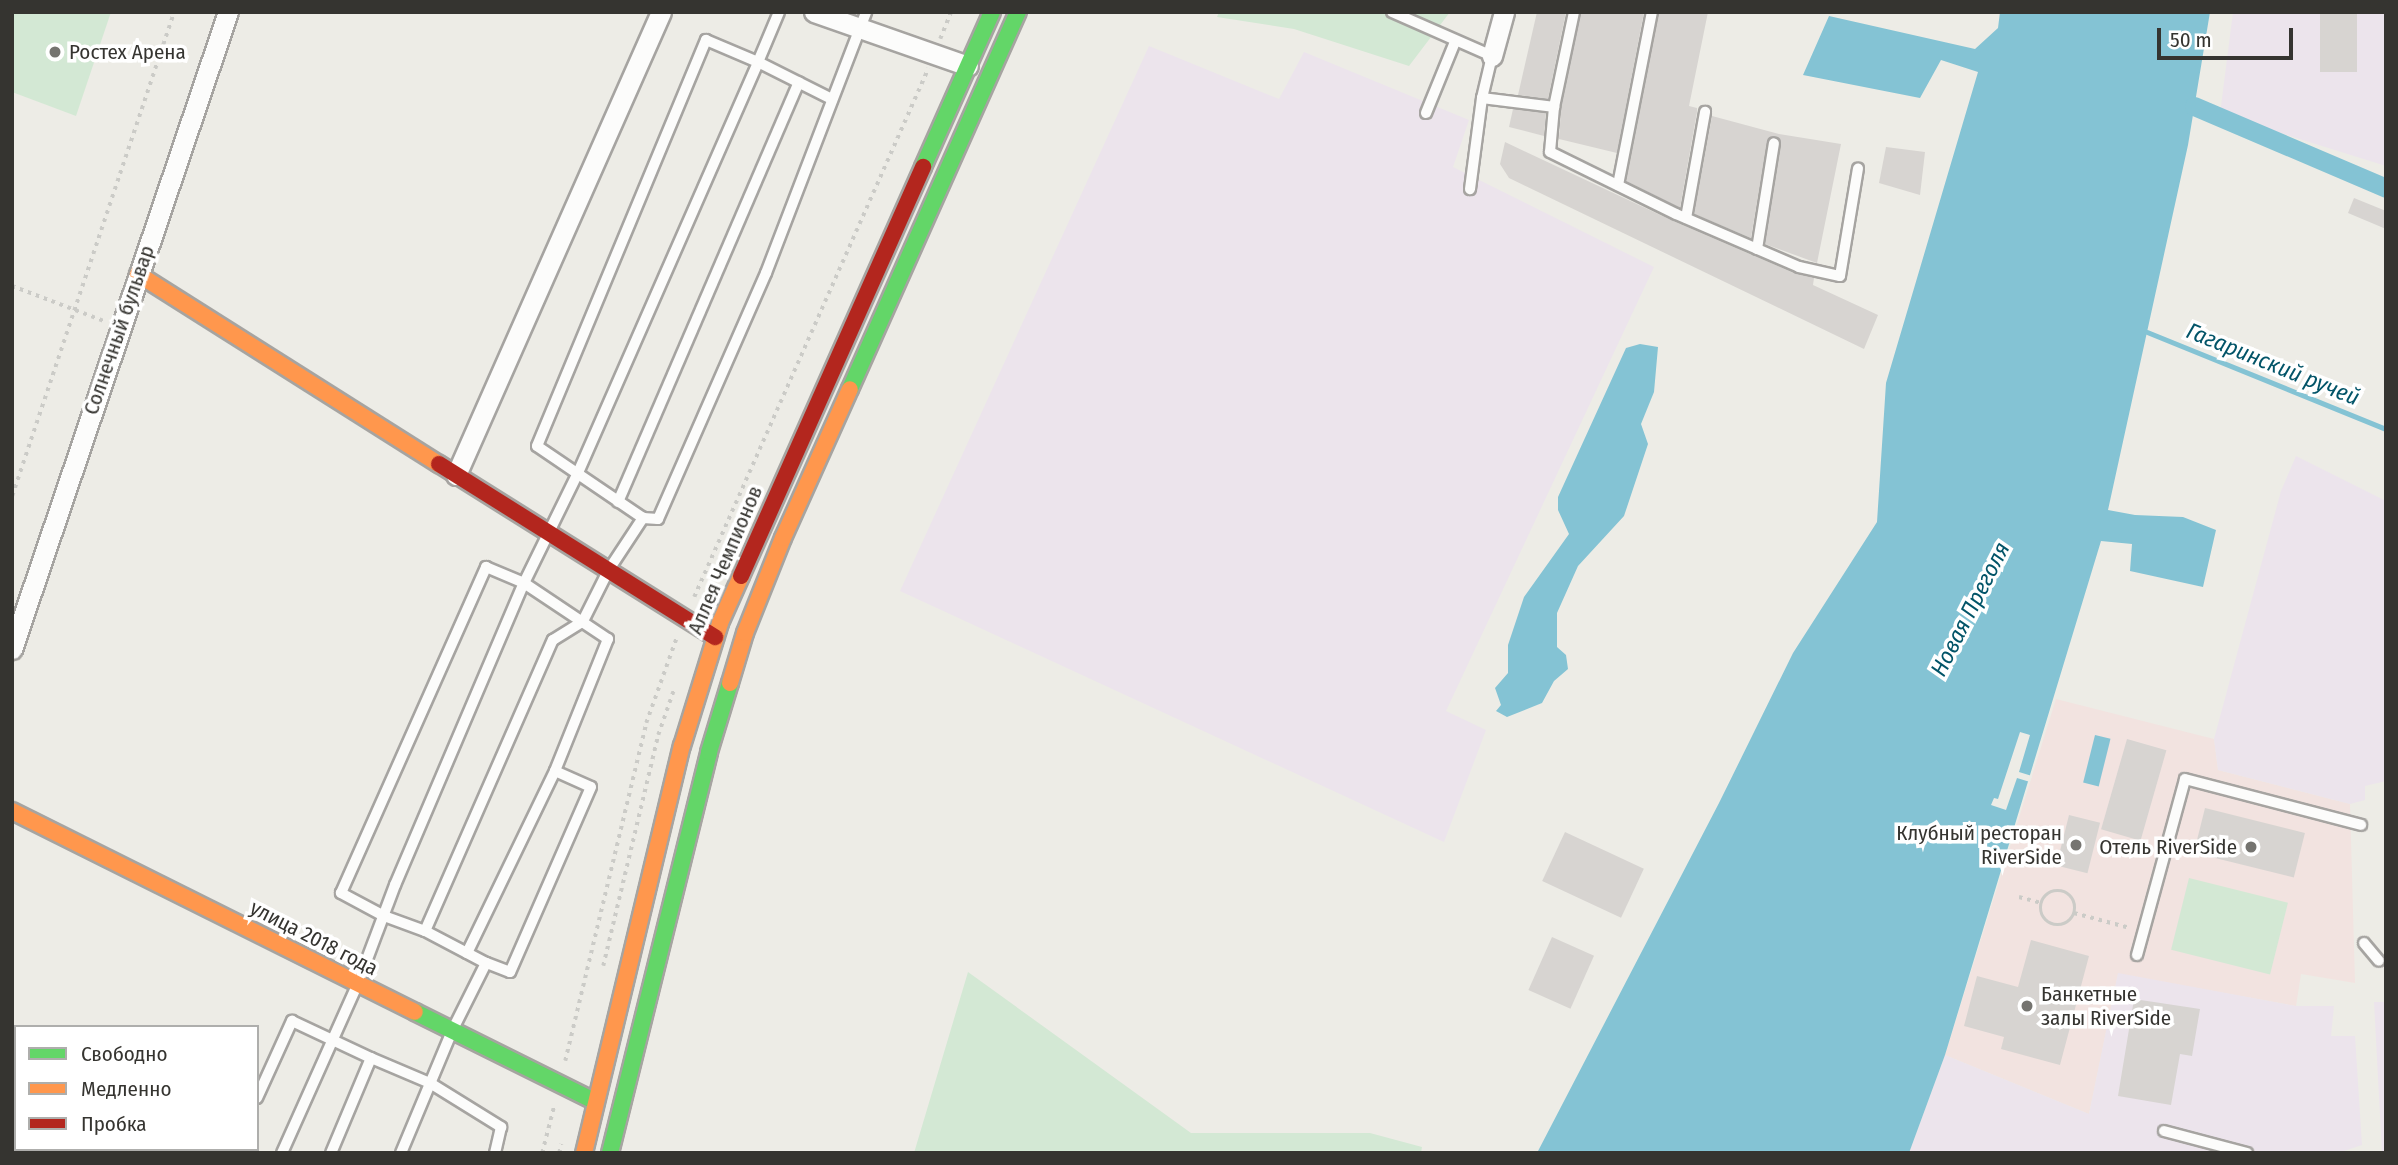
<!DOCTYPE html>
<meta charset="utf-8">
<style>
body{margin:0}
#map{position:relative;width:2398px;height:1165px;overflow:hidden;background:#edece6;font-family:"Fira Sans Condensed",sans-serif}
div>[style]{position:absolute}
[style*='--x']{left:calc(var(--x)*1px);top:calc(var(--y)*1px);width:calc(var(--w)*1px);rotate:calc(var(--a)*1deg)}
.commercial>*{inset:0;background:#f2e3e0}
.industrial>*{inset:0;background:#ece4ec}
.green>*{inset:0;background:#d3e8d4;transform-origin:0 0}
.water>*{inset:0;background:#84c3d4;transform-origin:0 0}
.pier>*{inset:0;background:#edece6}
.stream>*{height:5px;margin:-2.5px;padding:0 2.5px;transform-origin:2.5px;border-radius:2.5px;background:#84c3d4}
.canal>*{height:19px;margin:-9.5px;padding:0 9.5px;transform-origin:9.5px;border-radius:9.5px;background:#84c3d4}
.building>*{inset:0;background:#d7d4d1;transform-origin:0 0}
.path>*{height:3.5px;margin-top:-1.75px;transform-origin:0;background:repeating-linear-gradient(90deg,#cbcbc7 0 3.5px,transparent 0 8.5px)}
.path>.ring{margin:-1.75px;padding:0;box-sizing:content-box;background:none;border:3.5px solid #cbcbc7;border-radius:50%}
.roads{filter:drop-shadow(2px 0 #a6a4a1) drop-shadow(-2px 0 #a6a4a1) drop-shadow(0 2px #a6a4a1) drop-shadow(0 -2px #a6a4a1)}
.lane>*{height:10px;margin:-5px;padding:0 5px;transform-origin:5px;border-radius:5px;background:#fcfcfb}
.street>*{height:19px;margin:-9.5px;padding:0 9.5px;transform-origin:9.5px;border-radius:9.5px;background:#fcfcfb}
.fast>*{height:16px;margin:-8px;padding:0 8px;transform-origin:8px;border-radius:8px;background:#63d668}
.slow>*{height:16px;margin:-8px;padding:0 8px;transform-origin:8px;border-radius:8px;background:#ff974d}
.jam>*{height:16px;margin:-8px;padding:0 8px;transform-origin:8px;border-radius:8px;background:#b3261e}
.dots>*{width:19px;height:19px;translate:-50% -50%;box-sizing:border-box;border:4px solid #fff;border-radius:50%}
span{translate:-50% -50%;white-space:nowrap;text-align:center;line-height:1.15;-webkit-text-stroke:7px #fff;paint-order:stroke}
.poi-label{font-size:21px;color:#353430}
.left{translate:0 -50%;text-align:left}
.right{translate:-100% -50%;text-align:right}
.street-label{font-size:21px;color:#353430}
.water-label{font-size:23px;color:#025468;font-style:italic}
.frame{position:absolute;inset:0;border:14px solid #353430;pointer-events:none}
.legend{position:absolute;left:14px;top:1025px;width:245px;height:126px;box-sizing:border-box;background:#fff;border:2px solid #aeaeac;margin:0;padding:9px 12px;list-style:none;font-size:21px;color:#353430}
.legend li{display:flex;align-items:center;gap:14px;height:35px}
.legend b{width:35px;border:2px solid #aeaeac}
.scale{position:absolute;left:2157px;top:28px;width:136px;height:32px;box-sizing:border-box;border:4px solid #353430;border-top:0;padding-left:9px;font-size:21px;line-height:24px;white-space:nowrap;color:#353430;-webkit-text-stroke:5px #fff;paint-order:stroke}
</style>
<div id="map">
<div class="commercial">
<i style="clip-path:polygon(2056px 699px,2214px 739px,2218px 770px,2350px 804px,2355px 983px,2301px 974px,2296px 1006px,2118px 974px,2089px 1114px,1945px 1055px)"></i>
</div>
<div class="industrial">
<i style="clip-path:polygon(2233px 12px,2386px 12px,2386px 166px,2220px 114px)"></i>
<i style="clip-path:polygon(1149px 46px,1279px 99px,1304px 52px,1469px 120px,1453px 167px,1654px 267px,1446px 711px,1486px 730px,1444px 842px,900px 591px)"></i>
<i style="clip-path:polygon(2296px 456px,2386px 501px,2386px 781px,2365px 786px,2365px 800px,2350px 804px,2218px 770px,2214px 739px,2281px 491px)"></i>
<i style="clip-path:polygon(2118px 973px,2296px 1006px,2334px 1006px,2331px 1036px,2355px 1036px,2362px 1145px,2338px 1153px,1909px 1153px,1945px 1055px,2089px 1114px)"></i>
<i style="clip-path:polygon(2374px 1002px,2386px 1002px,2386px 1153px,2382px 1153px)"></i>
</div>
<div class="green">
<i style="clip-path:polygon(12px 12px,111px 12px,76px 116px,12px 92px)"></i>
<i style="clip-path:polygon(1219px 12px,1450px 12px,1409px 66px,1294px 29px,1217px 17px)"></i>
<i style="left:2189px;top:878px;width:102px;height:74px;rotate:14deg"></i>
<i style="clip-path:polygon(968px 972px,1191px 1133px,1370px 1133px,1422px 1147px,1421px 1153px,914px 1153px)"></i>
</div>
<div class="water">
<i style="clip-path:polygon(2000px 12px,2210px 12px,2188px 145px,2108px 510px,2135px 515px,2183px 517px,2216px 530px,2203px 587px,2130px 571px,2132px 544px,2101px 541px,1945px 1055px,1909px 1153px,1537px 1153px,1719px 803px,1793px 653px,1877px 522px,1886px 383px,1978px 72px,1941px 60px,1920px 98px,1803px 75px,1829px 16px,1975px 49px,1998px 28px)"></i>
<i style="clip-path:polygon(1640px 344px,1658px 347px,1654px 392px,1641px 424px,1648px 444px,1624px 516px,1578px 566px,1557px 613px,1557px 647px,1566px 655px,1568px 669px,1554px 681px,1542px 703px,1507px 717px,1496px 711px,1501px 705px,1495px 688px,1508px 673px,1508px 645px,1524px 597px,1569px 534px,1558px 510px,1558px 497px,1626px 348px)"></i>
<i style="left:2095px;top:735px;width:16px;height:49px;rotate:14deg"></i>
</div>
<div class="pier">
<i style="clip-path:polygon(2020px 732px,2030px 735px,2019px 772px,2032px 776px,2030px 782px,2017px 778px,2006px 810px,1991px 805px,1994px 798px,1998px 799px)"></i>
</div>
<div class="stream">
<i style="--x:2147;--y:332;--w:258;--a:22.1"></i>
</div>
<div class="canal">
<i style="--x:2194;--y:106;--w:209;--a:23.1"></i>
</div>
<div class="building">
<i style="clip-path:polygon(1537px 12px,1566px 12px,1548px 99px,1518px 95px)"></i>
<i style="clip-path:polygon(1581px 12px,1644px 12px,1617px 153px,1559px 139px,1561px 108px)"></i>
<i style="clip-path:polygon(1659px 12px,1708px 12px,1689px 106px,1697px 108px,1697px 112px,1680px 208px,1626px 181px)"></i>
<i style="left:2320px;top:12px;width:37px;height:60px"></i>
<i style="clip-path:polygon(1513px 109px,1546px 113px,1544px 136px,1509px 127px)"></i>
<i style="clip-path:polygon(1712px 116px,1779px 134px,1841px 144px,1817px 263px,1765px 244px,1781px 144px,1776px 136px,1767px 142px,1751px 238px,1694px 214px)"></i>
<i style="clip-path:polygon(1505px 142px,1673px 221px,1796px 274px,1814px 278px,1813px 285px,1878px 315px,1864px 349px,1509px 178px,1500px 164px)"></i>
<i style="clip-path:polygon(1886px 147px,1925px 152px,1920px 195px,1879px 183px)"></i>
<i style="clip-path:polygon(2354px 198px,2386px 211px,2386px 229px,2348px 213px)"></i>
<i style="left:2127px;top:739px;width:41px;height:94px;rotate:16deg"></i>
<i style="left:2205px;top:808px;width:103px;height:46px;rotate:14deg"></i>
<i style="left:2069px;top:815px;width:32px;height:52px;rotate:14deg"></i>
<i style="left:1565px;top:832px;width:87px;height:54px;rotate:25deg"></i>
<i style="left:1552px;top:937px;width:46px;height:58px;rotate:24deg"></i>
<i style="clip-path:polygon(2031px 940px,2089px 956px,2060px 1065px,2001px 1049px,2004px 1037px,1964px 1026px,1977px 976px,2018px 987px)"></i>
<i style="clip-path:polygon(2134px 999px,2200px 1009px,2192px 1056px,2180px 1054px,2171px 1105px,2118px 1096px)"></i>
</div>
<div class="path">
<i style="--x:940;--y:39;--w:29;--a:-68"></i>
<i style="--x:12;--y:286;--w:98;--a:20.8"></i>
<i style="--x:12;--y:496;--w:510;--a:-71.49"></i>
<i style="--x:694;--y:597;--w:578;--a:-66.1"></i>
<i class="ring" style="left:2041px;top:891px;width:30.5px;height:30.5px"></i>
<i style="--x:2019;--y:897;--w:23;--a:15"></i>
<i style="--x:2074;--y:913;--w:58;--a:15"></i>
<i style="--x:603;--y:966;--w:237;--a:-76.6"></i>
<i style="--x:658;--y:735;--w:49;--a:-70.8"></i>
<i style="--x:565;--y:1061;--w:348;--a:-76.5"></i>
<i style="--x:646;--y:723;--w:89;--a:-70.3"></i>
<i style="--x:542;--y:1153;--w:49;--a:-75.7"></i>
<i style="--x:559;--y:1153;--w:9;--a:-77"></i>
</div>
<div class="roads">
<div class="lane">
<i style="--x:1392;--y:12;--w:109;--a:23.7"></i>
<i style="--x:1492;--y:56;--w:43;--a:103.4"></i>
<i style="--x:1482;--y:98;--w:92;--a:97.5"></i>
<i style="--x:1482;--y:98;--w:73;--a:7.1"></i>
<i style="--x:1554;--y:107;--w:45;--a:95.1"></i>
<i style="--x:1550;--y:152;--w:140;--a:26.2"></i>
<i style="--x:1676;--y:214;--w:134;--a:23.3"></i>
<i style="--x:1799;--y:267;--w:42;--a:12.4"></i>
<i style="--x:1840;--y:276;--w:109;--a:-80.5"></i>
<i style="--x:1554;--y:107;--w:97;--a:-78.1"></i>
<i style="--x:1426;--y:113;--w:77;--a:-67.8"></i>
<i style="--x:1618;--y:185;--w:176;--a:-78.9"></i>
<i style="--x:1686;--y:218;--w:108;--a:-79.8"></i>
<i style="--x:1757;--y:249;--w:107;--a:-80.9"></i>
<i style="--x:618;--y:502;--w:457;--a:-66.7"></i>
<i style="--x:643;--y:518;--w:128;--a:-145.8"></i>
<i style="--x:537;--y:446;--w:440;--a:-67.4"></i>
<i style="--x:706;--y:40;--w:56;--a:22.9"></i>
<i style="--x:758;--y:62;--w:54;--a:-67.2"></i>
<i style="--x:425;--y:931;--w:44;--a:-159.9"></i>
<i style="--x:384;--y:916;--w:49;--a:-151.9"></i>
<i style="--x:341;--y:893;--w:357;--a:-66"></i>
<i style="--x:486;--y:567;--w:41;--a:22.8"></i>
<i style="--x:524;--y:583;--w:101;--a:33.7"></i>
<i style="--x:608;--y:639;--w:142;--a:111.9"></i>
<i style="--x:555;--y:771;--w:39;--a:24"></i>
<i style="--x:591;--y:787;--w:202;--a:113.6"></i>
<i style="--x:510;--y:972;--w:26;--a:-159"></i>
<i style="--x:2364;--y:943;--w:23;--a:50"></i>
<i style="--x:467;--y:953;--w:202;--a:-64.2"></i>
<i style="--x:2137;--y:955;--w:182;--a:-74.7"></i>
<i style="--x:2185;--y:779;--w:182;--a:14.6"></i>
<i style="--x:371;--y:1058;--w:64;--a:23"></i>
<i style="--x:430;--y:1083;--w:84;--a:31.8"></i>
<i style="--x:501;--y:1127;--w:27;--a:103"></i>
<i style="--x:257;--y:1098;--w:85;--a:-65.6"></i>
<i style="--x:292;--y:1021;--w:87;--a:25.1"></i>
<i style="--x:371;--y:1058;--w:103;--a:112.8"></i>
<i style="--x:2164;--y:1131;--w:86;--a:14.8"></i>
<i style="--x:233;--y:1153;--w:4;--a:-76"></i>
<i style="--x:282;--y:1153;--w:186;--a:-65.9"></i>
<i style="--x:358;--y:983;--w:105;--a:-69.3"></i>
<i style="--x:395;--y:885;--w:328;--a:-66.9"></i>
<i style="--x:524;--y:583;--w:120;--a:-63.9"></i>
<i style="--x:577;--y:475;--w:451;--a:-66.3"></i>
<i style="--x:758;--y:62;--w:83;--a:26.6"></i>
<i style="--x:401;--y:1153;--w:132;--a:-67.3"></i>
<i style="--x:452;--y:1031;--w:76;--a:-63.4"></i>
<i style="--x:486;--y:963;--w:69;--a:-152.3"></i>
<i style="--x:425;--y:931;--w:318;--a:-66.3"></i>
<i style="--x:553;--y:640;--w:36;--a:-32"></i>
<i style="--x:583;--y:621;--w:56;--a:-63.4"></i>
<i style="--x:608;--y:571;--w:64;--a:-56.6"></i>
<i style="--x:643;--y:518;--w:15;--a:4"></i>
<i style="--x:658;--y:519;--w:269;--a:-66.3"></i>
<i style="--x:766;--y:273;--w:280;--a:-69"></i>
</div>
<div class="street">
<i style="--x:814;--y:12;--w:163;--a:19.3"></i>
<i style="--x:1492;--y:56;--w:46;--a:-74.7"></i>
<i style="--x:456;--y:475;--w:506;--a:-66.12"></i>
<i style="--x:12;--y:649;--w:673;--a:-71.27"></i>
</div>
<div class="fast">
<i style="--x:923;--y:167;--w:170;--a:-66"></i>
<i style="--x:850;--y:389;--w:413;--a:-66"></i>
<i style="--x:415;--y:1012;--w:202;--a:26.4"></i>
<i style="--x:610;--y:1153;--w:413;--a:-76.1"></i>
<i style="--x:709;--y:752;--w:72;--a:-73.1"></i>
</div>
<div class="slow">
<i style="--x:138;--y:274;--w:356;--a:32.3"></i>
<i style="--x:730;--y:683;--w:52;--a:-73.3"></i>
<i style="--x:745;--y:633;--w:102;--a:-68.2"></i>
<i style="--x:783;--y:538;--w:163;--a:-65.8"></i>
<i style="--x:12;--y:811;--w:450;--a:26.5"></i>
<i style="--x:584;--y:1153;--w:419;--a:-76.5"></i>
<i style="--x:682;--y:746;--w:129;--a:-72.8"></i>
<i style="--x:720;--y:623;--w:51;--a:-65.9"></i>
</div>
<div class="jam">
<i style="--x:439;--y:464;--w:326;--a:32.1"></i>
<i style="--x:741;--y:576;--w:448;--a:-66"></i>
</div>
</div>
<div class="dots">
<i style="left:55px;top:52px;background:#757470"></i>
<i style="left:2076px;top:845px;background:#757470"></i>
<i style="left:2251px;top:847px;background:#757470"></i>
<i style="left:2027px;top:1006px;background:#757470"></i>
</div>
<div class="poi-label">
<span class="left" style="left:69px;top:52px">Ростех Арена</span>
<span class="right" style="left:2062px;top:845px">Клубный ресторан<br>RiverSide</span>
<span class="right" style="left:2237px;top:847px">Отель RiverSide</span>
<span class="left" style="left:2041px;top:1006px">Банкетные<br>залы RiverSide</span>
</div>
<div class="street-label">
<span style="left:119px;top:330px;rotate:-71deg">Солнечный бульвар</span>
<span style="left:725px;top:560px;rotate:-67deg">Аллея Чемпионов</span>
<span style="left:314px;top:938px;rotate:27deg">улица 2018 года</span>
</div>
<div class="water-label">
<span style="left:2273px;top:364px;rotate:22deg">Гагаринский ручей</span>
<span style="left:1970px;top:609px;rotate:-63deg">Новая Преголя</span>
</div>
<div class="frame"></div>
<ul class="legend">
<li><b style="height:9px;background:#63d668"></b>Свободно</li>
<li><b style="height:9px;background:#ff974d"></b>Медленно</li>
<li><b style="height:9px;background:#b3261e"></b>Пробка</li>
</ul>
<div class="scale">50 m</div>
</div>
